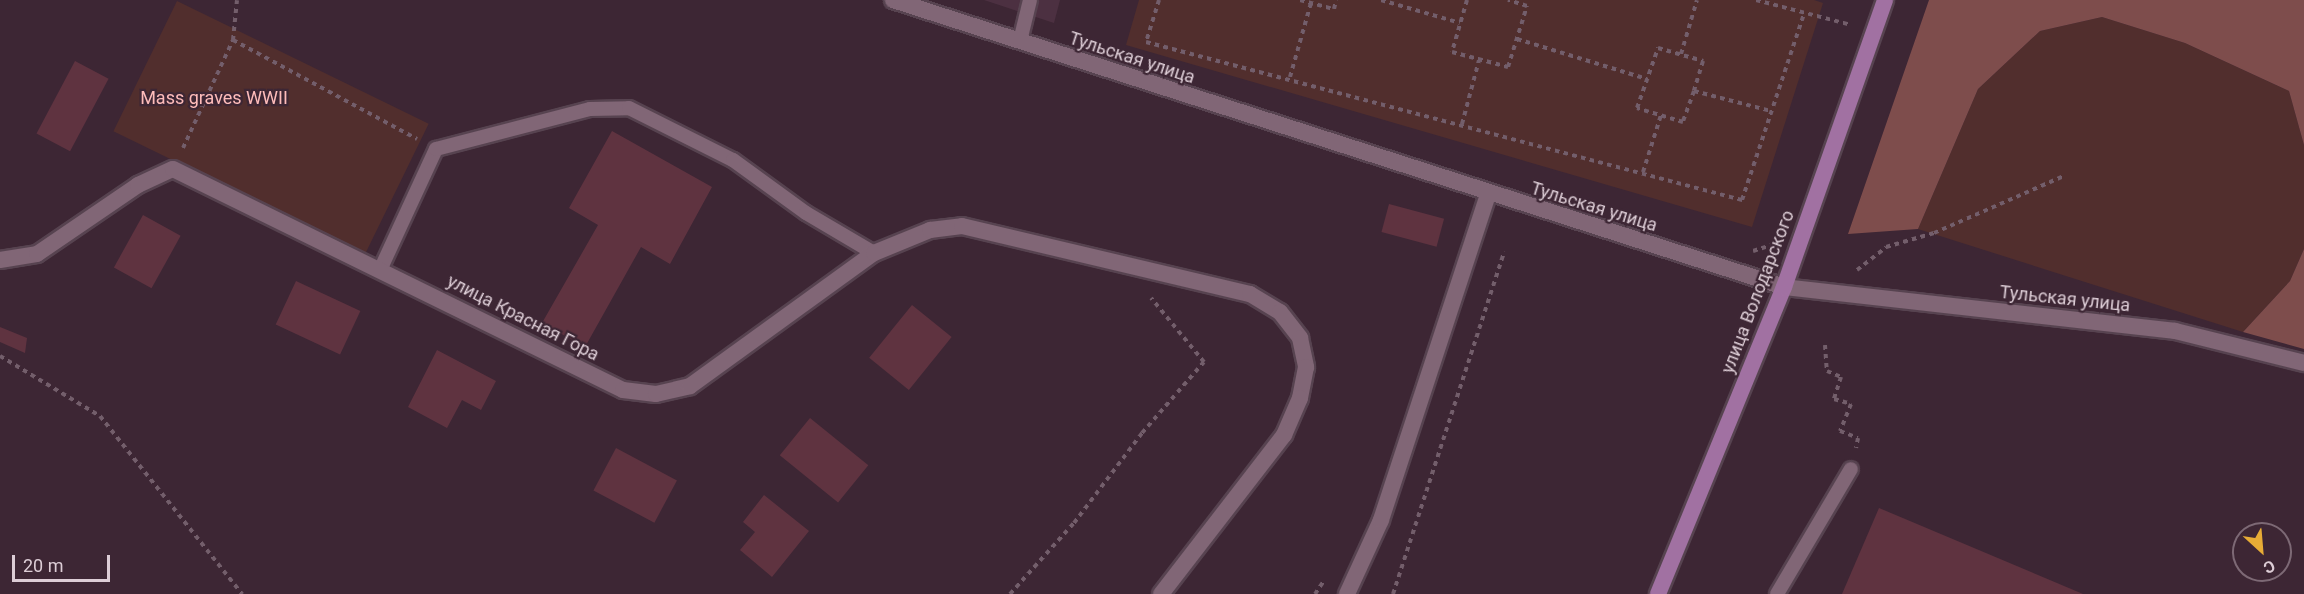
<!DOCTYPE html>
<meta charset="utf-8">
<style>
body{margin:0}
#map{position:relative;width:2304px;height:594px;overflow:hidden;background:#3d2634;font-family:Roboto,sans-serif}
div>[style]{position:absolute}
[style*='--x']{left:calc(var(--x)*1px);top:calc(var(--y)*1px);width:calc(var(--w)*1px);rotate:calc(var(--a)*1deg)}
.built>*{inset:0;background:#4c3041}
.green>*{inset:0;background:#512e2d;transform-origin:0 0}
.forest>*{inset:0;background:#7e4d4c}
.building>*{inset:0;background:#5f3340;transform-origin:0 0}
.path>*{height:4px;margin-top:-2px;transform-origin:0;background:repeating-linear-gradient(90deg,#735e6b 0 4.5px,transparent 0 9px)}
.roads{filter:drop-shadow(2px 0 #574350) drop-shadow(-2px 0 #574350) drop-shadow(0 2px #574350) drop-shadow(0 -2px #574350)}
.service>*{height:14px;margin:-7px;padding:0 7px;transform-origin:7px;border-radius:7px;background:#816676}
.minor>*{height:16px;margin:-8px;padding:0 8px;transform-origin:8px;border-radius:8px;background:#816676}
.tertiary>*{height:16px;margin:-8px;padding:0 8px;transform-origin:8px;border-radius:8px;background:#816676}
.primary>*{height:16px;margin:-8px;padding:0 8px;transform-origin:8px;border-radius:8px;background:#a171a2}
span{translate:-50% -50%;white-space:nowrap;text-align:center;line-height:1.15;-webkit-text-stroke:4.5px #3d2634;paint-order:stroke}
.street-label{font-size:18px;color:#ddcdd6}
.park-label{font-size:18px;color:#febcba}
.north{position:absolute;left:2232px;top:522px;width:60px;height:60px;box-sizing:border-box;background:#3d2634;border:2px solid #7d6975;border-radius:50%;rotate:154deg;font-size:16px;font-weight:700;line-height:24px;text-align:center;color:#ddcdd6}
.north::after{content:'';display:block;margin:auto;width:21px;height:27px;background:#e7ac36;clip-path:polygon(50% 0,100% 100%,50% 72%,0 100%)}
.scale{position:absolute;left:12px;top:555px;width:98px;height:27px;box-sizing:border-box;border:3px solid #ddcdd6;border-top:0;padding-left:8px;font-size:18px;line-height:21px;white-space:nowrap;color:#ddcdd6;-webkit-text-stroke:4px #3d2634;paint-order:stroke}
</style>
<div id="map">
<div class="built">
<i style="clip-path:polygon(984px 0,1060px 0,1054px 23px)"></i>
</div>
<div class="green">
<i style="clip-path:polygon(1139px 0,1814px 0,1823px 3px,1752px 227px,1126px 45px)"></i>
<i style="left:177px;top:1px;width:280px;height:145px;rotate:26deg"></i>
<i style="clip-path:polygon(2102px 17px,2185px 43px,2289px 91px,2304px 145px,2304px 249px,2290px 281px,2243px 332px,1918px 229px,1978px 89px,2040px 31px)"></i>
</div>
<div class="forest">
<i style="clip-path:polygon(1929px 0,2304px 0,2304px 145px,2289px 91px,2185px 43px,2102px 17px,2040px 31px,1978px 89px,1918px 229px,1848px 234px)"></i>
<i style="clip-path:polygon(2304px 249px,2304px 349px,2243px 332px,2290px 281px)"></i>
</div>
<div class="building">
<i style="left:75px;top:61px;width:38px;height:82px;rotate:28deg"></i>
<i style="clip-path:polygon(612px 131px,712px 187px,670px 264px,641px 247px,585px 347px,542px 323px,598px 225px,569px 208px)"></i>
<i style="left:1389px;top:204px;width:57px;height:29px;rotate:15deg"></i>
<i style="left:143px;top:215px;width:43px;height:60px;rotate:29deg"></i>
<i style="left:296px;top:281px;width:71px;height:48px;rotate:25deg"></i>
<i style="left:912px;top:305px;width:51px;height:68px;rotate:39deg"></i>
<i style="clip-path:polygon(0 327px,27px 338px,25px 353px,0 342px)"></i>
<i style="clip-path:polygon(437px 350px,496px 381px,481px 410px,462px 400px,447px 428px,408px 407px)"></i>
<i style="left:810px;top:418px;width:75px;height:48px;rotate:39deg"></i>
<i style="left:616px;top:448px;width:69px;height:48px;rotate:28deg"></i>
<i style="clip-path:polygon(764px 495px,809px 531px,772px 577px,740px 550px,755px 532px,743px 522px)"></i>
<i style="clip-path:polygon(1879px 508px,2083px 594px,1842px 594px)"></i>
</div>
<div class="path">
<i style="--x:1159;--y:0;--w:44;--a:107.2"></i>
<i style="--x:1146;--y:42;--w:617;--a:14.85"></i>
<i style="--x:1742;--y:200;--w:196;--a:-71.6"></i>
<i style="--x:1300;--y:0;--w:35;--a:15"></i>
<i style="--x:1334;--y:9;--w:9;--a:-77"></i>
<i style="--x:1381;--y:0;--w:82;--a:16.2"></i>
<i style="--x:1467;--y:0;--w:54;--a:106.1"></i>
<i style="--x:1452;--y:52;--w:58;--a:15"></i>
<i style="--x:1508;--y:67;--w:64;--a:-72.7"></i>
<i style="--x:1527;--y:6;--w:20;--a:-162"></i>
<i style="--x:1756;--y:0;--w:98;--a:14.7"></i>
<i style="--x:1517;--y:39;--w:136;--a:17.1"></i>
<i style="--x:233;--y:40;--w:40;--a:-84.3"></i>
<i style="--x:1681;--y:54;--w:56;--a:-73.5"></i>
<i style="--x:1290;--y:77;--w:77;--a:-74.2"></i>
<i style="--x:1694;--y:91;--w:33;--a:110"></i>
<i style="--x:1683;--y:122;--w:48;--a:-163.1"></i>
<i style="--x:1637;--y:108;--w:64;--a:-70.7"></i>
<i style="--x:1658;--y:48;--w:47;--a:16.1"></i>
<i style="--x:1703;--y:61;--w:31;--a:107"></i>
<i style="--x:1694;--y:91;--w:80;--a:14.6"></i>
<i style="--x:1462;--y:124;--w:66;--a:-75.1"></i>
<i style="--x:183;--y:148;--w:119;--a:-65.2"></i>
<i style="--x:233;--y:40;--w:209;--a:28.3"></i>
<i style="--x:1643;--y:172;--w:60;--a:-72.5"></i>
<i style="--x:1753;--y:251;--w:20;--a:-18"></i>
<i style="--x:1857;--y:270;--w:37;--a:-38"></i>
<i style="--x:1886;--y:247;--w:50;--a:-16.3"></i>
<i style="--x:1934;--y:233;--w:142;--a:-23.7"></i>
<i style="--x:1825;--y:345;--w:26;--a:86"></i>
<i style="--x:1827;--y:371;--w:15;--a:23"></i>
<i style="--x:1841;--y:377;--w:23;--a:108"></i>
<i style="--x:1834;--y:399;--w:18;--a:16"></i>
<i style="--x:1851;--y:404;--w:29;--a:112"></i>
<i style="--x:1840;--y:431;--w:19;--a:21"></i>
<i style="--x:1858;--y:438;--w:10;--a:101"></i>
<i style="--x:0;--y:356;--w:117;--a:31"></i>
<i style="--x:100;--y:416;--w:228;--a:51.4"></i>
<i style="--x:1010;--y:594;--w:96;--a:-48"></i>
<i style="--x:1074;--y:523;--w:113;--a:-52.9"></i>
<i style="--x:1142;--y:433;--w:94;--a:-48.9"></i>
<i style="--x:1204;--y:362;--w:83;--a:-129.6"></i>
<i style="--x:1315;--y:594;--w:14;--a:-56"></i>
<i style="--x:1393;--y:594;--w:360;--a:-72"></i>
</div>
<div class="roads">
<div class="service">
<i style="--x:1020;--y:41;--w:42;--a:-76.3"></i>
<i style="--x:381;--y:268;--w:131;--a:-65.2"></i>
<i style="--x:436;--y:149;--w:159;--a:-14.6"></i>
<i style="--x:590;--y:109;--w:39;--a:-1"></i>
<i style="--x:629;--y:108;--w:116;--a:26.6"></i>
<i style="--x:733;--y:160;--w:90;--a:36"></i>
<i style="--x:806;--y:213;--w:79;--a:30.5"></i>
<i style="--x:1777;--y:594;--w:145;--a:-59.4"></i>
</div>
<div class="minor">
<i style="--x:0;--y:260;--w:37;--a:-9"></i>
<i style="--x:37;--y:254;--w:122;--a:-34.3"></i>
<i style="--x:138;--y:185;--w:38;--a:-25"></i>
<i style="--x:173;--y:169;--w:501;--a:26.16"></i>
<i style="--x:623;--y:390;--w:33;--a:7"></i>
<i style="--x:656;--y:394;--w:35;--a:-13"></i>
<i style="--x:690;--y:386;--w:227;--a:-35.9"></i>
<i style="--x:874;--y:253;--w:61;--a:-22.3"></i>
<i style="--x:930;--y:230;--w:32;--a:-7"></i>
<i style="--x:962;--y:226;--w:296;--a:13.3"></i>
<i style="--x:1250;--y:294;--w:35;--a:31"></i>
<i style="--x:1280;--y:312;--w:33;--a:52"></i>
<i style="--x:1300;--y:338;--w:30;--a:78"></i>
<i style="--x:1306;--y:367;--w:32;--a:101"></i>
<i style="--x:1300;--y:398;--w:40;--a:113.4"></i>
<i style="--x:1284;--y:435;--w:201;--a:127.7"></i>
<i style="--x:1347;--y:594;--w:81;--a:-65.3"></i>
<i style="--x:1381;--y:520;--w:343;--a:-71.8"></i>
</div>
<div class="tertiary">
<i style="--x:893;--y:0;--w:936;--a:17.85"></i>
<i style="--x:1784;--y:287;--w:393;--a:6.4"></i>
<i style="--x:2175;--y:331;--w:133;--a:13.9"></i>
</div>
<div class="primary">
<i style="--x:1658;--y:594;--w:332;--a:-67.7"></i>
<i style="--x:1784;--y:287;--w:304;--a:-70.6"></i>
</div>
</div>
<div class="street-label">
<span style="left:1132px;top:58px;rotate:18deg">Тульская улица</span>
<span style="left:1594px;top:207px;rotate:17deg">Тульская улица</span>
<span style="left:1758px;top:292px;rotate:-69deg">улица Володарского</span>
<span style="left:2065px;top:299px;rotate:6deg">Тульская улица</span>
<span style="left:523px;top:318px;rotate:27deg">улица Красная Гора</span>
</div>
<div class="park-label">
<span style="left:214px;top:98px">Mass graves WWII</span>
</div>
<div class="north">С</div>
<div class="scale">20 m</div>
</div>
